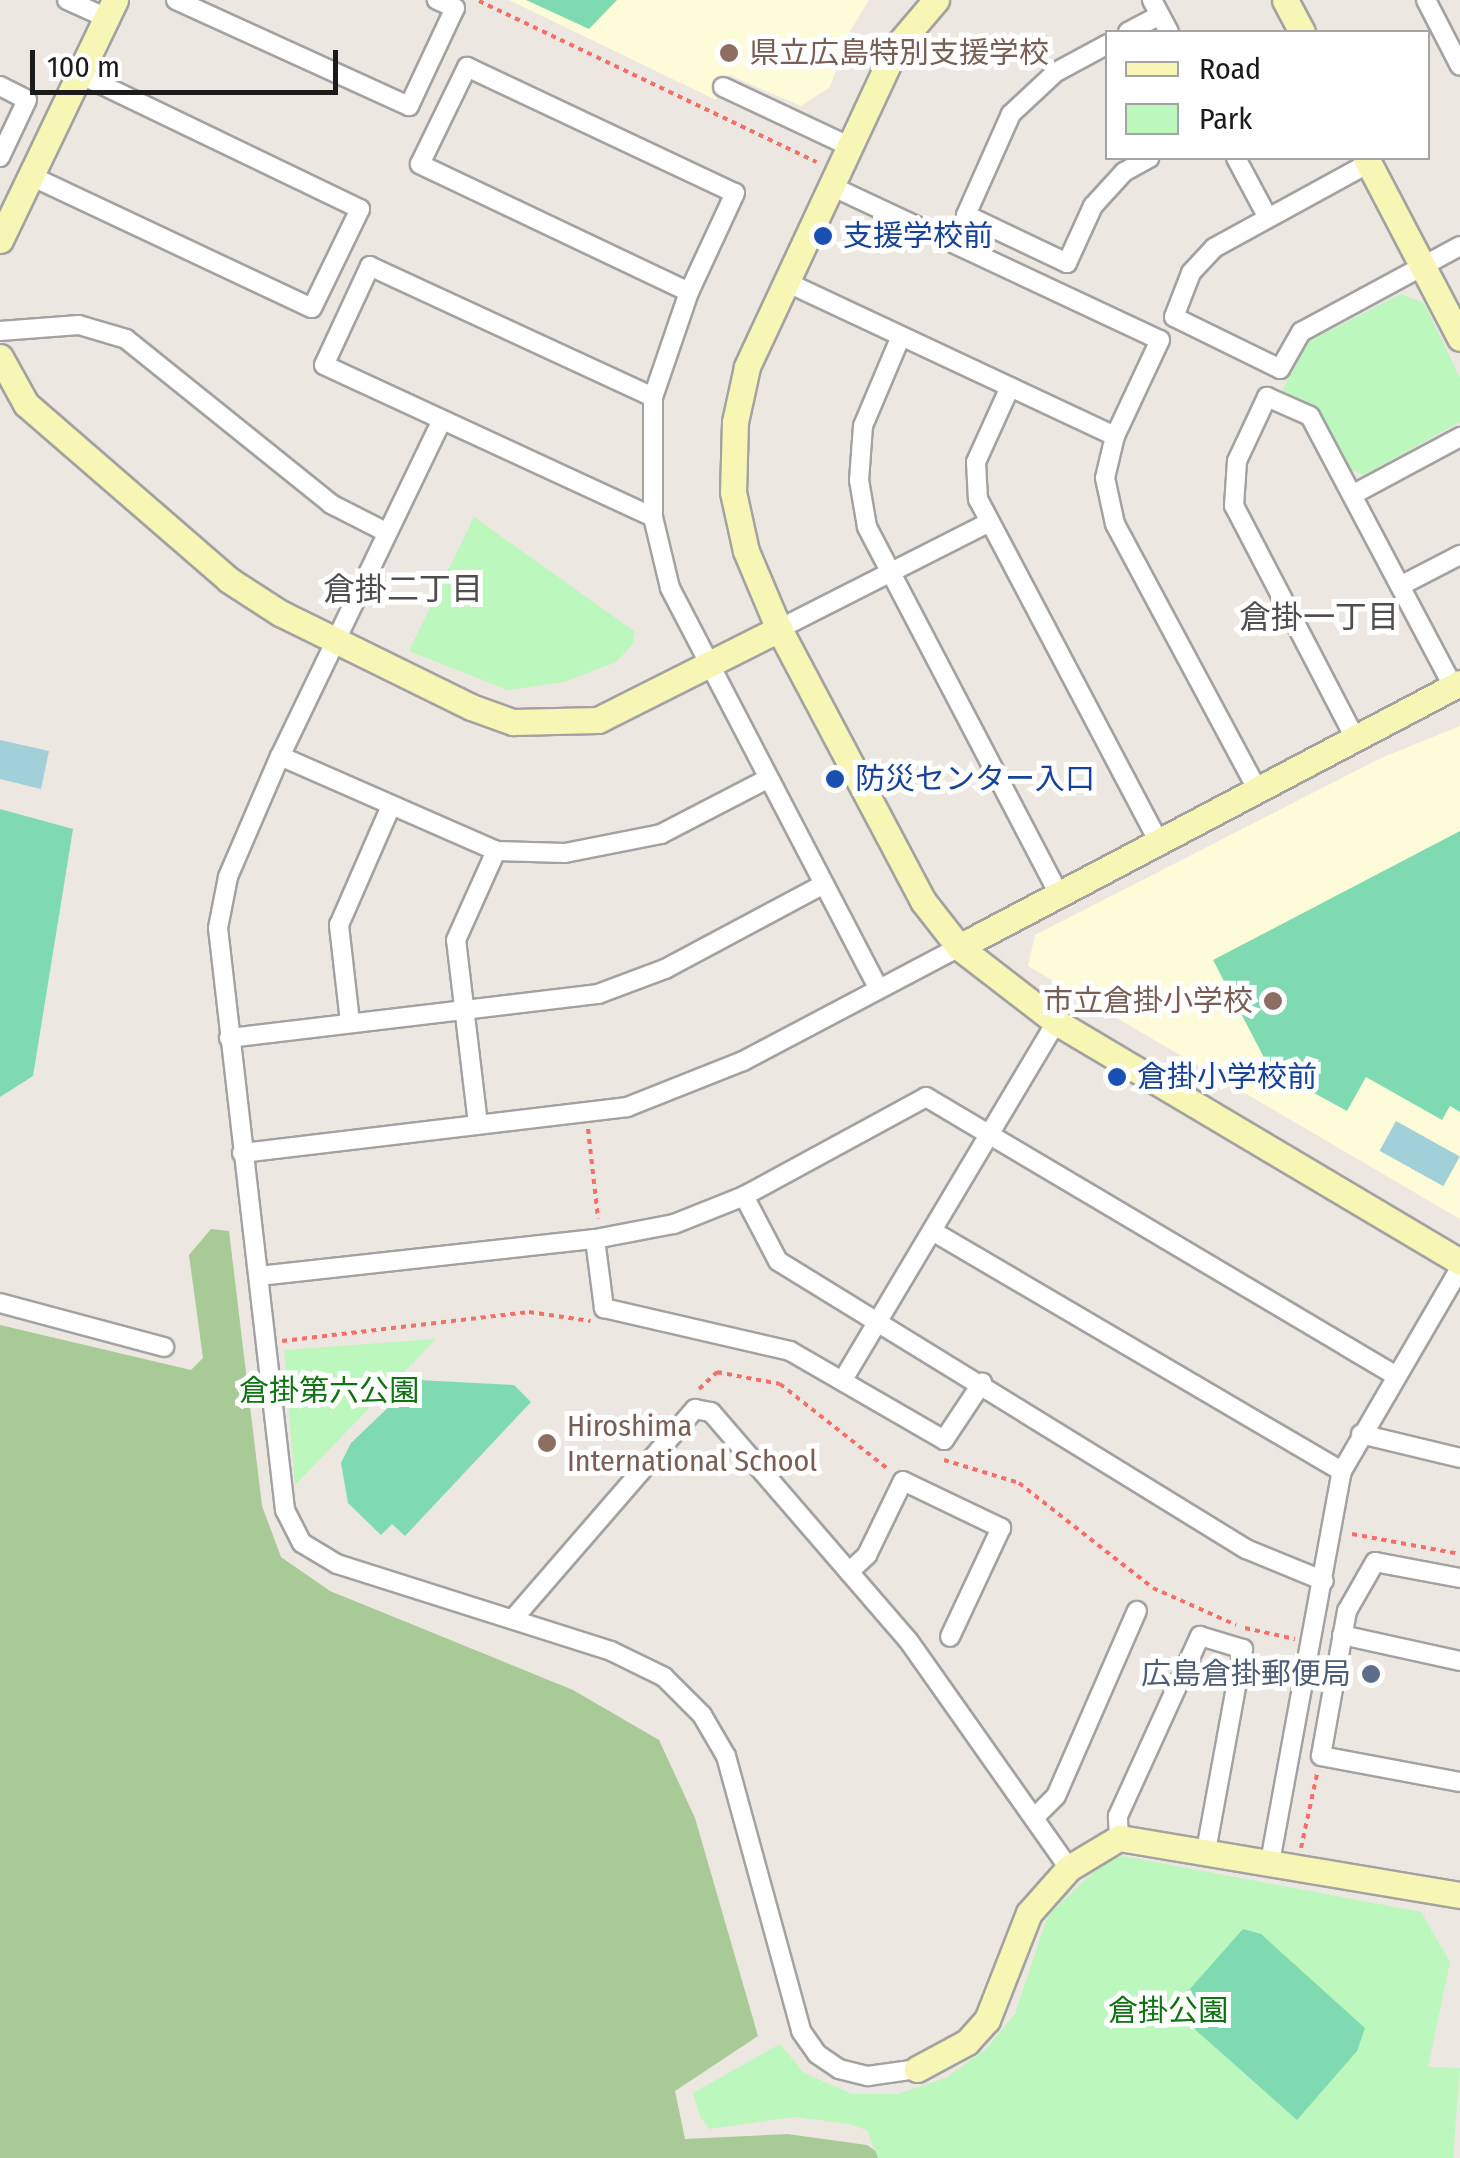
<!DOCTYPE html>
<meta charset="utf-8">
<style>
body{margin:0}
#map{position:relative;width:1460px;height:2158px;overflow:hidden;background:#ece7e0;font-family:"Fira Sans Condensed","Noto Sans JP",sans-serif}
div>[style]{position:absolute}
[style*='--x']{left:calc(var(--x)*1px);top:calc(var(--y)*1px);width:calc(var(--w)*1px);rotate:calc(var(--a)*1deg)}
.education>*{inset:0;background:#fefcd8}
.forest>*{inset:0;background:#a8ca96}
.park>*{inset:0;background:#bcf7be}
.pitch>*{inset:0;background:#7fdab2}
.water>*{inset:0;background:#a1d0d9;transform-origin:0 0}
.path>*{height:4px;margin-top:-2px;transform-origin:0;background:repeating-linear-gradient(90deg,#f56f69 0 5px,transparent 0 10px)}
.roads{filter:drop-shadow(2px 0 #a2a2a2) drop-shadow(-2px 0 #a2a2a2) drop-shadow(0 2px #a2a2a2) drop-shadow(0 -2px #a2a2a2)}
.street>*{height:18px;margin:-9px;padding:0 9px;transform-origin:9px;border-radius:9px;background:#fff}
.secondary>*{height:25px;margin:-12.5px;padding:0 12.5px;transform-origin:12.5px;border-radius:12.5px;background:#f7f6b4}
.dots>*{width:28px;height:28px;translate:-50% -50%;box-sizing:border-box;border:5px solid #fff;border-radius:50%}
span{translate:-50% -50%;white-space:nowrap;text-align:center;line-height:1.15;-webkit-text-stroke:10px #fff;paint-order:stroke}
.education-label{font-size:30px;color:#785e54}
.left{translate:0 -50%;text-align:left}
.right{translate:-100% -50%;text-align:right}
.transit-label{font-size:30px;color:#164399}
.park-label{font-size:30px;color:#0e7311}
.service-label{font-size:30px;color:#4e5e75}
.neighbourhood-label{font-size:32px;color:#4e4e4e}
.legend{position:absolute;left:1105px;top:30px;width:325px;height:130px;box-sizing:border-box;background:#fff;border:2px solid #a4a4a4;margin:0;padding:12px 18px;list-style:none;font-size:30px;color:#1b1b1b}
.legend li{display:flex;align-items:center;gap:20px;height:50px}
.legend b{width:50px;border:2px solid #a4a4a4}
.scale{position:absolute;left:30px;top:50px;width:308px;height:45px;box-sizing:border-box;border:5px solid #1b1b1b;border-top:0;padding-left:12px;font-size:30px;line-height:35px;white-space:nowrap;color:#1b1b1b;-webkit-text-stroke:8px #fff;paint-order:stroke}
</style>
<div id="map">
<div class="education">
<i style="clip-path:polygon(509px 0,869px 0,850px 31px,830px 87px,801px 106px,729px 75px,716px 100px)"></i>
<i style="clip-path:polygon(1460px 726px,1460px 1219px,1028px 966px,1035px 935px,1379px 759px)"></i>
</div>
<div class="forest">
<i style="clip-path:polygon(211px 1229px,229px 1231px,262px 1506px,281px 1557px,330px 1591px,573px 1690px,659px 1740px,695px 1818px,758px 2036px,675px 2091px,685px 2139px,787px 2134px,867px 2145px,886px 2158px,0 2158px,0 1325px,191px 1370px,203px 1358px,189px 1255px)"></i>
</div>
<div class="park">
<i style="clip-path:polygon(1401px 294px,1424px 303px,1460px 378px,1460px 422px,1364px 475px,1348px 469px,1318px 408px,1282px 391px,1307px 342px)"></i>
<i style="clip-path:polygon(474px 517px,634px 631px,633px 644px,616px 662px,564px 682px,508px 690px,409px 651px)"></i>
<i style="clip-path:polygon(436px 1339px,295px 1485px,284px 1350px)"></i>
<i style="clip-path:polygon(1123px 1856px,1421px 1912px,1450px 1962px,1428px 2067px,1460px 2068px,1453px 2158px,878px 2158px,867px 2130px,849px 2124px,795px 2117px,709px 2129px,700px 2116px,693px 2093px,780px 2044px,804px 2073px,852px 2094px,897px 2094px,946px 2078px,987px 2048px,1015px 2014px,1048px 1915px,1103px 1863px)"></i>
</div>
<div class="pitch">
<i style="clip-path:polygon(526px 0,617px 0,589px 29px)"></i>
<i style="clip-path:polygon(0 809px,73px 829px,33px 1076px,0 1097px)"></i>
<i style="clip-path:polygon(1460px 831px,1460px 1112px,1450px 1106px,1442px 1120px,1366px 1077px,1347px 1111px,1270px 1069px,1213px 960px)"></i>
<i style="clip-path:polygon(417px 1380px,514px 1385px,531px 1402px,405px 1536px,392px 1524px,381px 1535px,348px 1503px,341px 1463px,351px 1443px)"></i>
<i style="clip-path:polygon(1243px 1929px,1261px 1934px,1365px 2028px,1357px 2051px,1297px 2120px,1172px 2009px)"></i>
</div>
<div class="water">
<i style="clip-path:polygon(0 740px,49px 751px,41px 789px,0 779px)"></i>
<i style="left:1396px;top:1121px;width:73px;height:34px;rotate:29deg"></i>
</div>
<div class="path">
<i style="--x:479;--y:1;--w:374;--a:25.5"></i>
<i style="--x:588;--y:1129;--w:90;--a:83.6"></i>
<i style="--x:282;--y:1341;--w:249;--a:-6.7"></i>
<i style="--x:529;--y:1312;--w:62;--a:8.4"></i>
<i style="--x:699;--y:1389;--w:25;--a:-43"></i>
<i style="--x:717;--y:1372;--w:64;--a:10.8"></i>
<i style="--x:780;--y:1384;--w:137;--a:38.2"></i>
<i style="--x:944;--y:1460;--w:78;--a:17"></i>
<i style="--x:1019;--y:1483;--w:170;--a:38.1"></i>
<i style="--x:1153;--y:1588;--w:91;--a:24"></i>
<i style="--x:1352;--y:1534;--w:110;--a:10.5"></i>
<i style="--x:1245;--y:1628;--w:51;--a:12.4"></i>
<i style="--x:1301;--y:1848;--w:76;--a:-77.8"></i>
</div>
<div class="roads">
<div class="street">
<i style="--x:67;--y:0;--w:44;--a:24.2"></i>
<i style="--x:176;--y:0;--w:256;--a:24.5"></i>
<i style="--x:409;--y:106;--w:108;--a:-64.9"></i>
<i style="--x:455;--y:8;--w:20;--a:-156"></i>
<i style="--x:1152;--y:0;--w:36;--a:62"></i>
<i style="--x:1426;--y:0;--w:74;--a:62.7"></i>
<i style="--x:1128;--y:32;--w:36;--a:-28"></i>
<i style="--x:1108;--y:44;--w:59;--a:151.7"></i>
<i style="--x:1056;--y:72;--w:62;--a:137"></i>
<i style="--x:1011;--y:114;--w:111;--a:114"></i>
<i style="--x:966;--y:215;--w:112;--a:25.4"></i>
<i style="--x:1067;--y:263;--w:63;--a:-65.5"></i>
<i style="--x:1093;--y:206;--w:46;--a:-47.6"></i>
<i style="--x:1124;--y:172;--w:29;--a:-29"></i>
<i style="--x:0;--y:86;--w:30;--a:27"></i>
<i style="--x:27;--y:100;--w:63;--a:115.3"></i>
<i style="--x:723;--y:87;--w:139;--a:25.1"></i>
<i style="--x:1236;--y:158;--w:66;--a:61.9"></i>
<i style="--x:1369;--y:163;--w:177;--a:151.3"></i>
<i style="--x:1214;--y:248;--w:34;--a:133"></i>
<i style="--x:1191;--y:273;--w:47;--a:111.1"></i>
<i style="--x:1174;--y:317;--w:118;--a:26.1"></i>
<i style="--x:1280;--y:369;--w:43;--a:-60.4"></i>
<i style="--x:1301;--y:332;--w:181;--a:-28.4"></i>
<i style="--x:31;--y:176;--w:310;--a:25.2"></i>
<i style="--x:312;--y:308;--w:110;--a:-64.1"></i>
<i style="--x:360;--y:209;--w:311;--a:-154.3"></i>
<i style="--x:831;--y:186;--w:363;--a:25.1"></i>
<i style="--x:1160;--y:340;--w:106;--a:115.1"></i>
<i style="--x:1115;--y:436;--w:43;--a:103.4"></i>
<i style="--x:1105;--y:478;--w:47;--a:77.7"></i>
<i style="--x:1115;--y:524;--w:301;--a:61.8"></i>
<i style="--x:784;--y:281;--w:365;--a:25.1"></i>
<i style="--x:689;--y:292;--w:298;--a:-154.6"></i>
<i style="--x:420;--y:164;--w:108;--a:-64.1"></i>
<i style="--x:467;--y:67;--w:296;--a:25.2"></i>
<i style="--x:735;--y:193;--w:109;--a:114.9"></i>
<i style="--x:689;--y:292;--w:111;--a:108.9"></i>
<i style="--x:653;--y:397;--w:120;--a:90"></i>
<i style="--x:653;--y:517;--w:73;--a:76.5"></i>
<i style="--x:670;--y:588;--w:452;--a:62.5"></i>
<i style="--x:0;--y:331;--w:79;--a:-4.3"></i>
<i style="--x:79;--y:325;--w:49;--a:16.6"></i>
<i style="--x:126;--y:339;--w:263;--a:38.8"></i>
<i style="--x:331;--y:504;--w:62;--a:27"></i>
<i style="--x:901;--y:336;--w:98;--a:112.9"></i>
<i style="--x:863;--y:426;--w:54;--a:94.2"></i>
<i style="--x:859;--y:480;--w:48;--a:80.3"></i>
<i style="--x:867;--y:527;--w:414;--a:62.4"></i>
<i style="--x:1010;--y:387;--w:82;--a:114.4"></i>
<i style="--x:976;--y:462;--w:37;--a:87"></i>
<i style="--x:978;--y:499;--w:386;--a:62.2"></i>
<i style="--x:653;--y:397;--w:312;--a:-155.2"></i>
<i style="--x:370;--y:266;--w:109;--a:114.9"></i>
<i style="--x:324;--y:365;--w:362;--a:24.8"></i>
<i style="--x:441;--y:422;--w:371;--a:115.7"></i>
<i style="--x:280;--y:756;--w:132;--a:113.3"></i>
<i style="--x:228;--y:877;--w:52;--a:101.1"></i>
<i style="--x:218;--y:928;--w:586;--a:83.43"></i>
<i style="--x:285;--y:1510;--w:37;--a:63"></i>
<i style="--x:302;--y:1543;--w:41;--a:31"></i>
<i style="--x:337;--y:1564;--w:287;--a:17.6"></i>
<i style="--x:611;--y:1651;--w:59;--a:26.1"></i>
<i style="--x:664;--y:1677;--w:54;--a:45"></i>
<i style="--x:702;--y:1715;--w:48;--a:59.7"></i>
<i style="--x:726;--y:1756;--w:285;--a:74.7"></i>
<i style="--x:801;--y:2031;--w:28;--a:55"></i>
<i style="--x:817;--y:2054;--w:27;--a:34"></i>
<i style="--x:839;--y:2069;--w:30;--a:14"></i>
<i style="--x:868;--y:2076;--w:49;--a:-8.1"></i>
<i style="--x:1352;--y:495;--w:123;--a:-28.2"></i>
<i style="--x:1400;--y:586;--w:68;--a:-27.3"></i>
<i style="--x:779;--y:629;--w:234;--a:-26.9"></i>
<i style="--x:1355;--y:738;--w:262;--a:-117.5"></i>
<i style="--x:1234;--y:506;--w:45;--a:-86.2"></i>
<i style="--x:1237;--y:461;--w:71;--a:-64.9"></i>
<i style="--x:1267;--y:397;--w:47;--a:23.8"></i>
<i style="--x:1310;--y:416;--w:306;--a:62.1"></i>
<i style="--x:280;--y:756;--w:236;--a:23.7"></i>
<i style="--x:496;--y:851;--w:69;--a:1.7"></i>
<i style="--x:565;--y:853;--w:98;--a:-11.2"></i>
<i style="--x:661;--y:834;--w:119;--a:-27.4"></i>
<i style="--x:350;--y:1022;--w:98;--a:-96.5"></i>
<i style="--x:339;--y:925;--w:128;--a:-66.4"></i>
<i style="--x:229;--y:1038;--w:372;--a:-6.8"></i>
<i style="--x:598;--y:994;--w:72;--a:-20.5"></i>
<i style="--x:665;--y:969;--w:178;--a:-28.1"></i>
<i style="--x:478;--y:1124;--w:185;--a:-96.8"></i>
<i style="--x:456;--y:940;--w:98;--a:-65.8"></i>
<i style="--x:242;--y:1153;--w:388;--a:-6.8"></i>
<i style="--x:627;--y:1107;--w:125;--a:-21.6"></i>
<i style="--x:743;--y:1061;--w:244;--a:-27.8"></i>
<i style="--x:744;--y:1196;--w:73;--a:62.4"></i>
<i style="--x:778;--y:1261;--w:550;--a:31.61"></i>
<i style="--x:1246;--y:1549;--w:84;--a:22.3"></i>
<i style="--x:934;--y:1232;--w:473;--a:30.4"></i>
<i style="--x:595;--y:1239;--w:70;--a:82.6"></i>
<i style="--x:604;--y:1308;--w:191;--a:13"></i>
<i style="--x:790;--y:1351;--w:178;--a:30"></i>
<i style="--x:944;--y:1440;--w:69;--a:-56.3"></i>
<i style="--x:259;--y:1276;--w:338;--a:-6.3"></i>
<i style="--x:595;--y:1239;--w:80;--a:-10.8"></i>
<i style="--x:674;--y:1224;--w:75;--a:-21.8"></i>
<i style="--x:744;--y:1196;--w:207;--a:-28.5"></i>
<i style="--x:926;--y:1097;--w:543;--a:30.67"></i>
<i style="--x:0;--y:1303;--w:170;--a:15"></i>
<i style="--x:844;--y:1378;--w:414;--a:-59.2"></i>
<i style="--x:1361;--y:1434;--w:102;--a:13.6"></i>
<i style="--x:849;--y:1572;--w:25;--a:-43"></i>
<i style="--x:867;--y:1555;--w:82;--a:-64.1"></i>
<i style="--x:903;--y:1481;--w:109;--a:25.6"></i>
<i style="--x:1001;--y:1528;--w:120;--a:115.1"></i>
<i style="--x:1460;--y:1578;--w:86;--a:-169.3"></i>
<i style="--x:1375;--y:1562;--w:56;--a:119.7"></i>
<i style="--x:1347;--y:1611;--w:147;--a:100.2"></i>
<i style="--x:1321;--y:1756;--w:141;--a:10.6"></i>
<i style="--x:513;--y:1619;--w:278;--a:-49.1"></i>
<i style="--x:695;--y:1409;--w:16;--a:11"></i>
<i style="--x:711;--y:1412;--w:301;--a:49.2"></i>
<i style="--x:908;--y:1640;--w:279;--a:54.8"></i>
<i style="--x:1342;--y:1635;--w:121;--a:12.4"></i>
<i style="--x:1034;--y:1818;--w:31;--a:-45"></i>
<i style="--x:1056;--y:1796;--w:202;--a:-66.4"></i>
<i style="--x:1119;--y:1838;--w:22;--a:-93"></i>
<i style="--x:1118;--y:1816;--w:198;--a:-65.5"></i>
<i style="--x:1200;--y:1636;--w:45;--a:16.8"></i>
<i style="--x:1243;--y:1649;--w:204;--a:100.4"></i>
<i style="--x:1270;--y:1862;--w:398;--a:-79.6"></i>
<i style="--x:1342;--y:1471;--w:235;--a:-59.8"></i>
</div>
<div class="secondary">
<i style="--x:936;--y:0;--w:62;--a:130.4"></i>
<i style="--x:896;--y:47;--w:353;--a:115"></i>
<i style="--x:747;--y:367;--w:56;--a:102.3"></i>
<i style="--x:735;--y:422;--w:70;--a:91.6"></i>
<i style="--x:733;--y:492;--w:60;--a:77.6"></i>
<i style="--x:746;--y:551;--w:85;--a:67.1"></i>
<i style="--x:779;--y:629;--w:308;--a:62.1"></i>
<i style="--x:923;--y:901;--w:58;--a:52"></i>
<i style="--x:959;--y:947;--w:123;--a:37.7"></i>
<i style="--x:1056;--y:1022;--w:470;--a:30.7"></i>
<i style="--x:1285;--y:0;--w:36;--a:62"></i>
<i style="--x:1366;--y:158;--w:203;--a:62.4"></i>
<i style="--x:0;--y:240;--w:266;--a:-64.4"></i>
<i style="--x:0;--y:357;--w:54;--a:61"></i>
<i style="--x:26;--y:404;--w:269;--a:40.9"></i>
<i style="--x:229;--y:580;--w:61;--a:32.9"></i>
<i style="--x:280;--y:613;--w:213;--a:26.2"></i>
<i style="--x:471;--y:707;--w:45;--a:19.7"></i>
<i style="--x:513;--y:722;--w:85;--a:-1.3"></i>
<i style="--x:598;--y:720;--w:203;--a:-26.7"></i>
<i style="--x:959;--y:947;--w:566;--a:-27.79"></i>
<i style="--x:917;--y:2069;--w:57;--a:-28.4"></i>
<i style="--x:967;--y:2042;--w:30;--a:-48"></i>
<i style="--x:987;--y:2020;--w:115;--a:-68.6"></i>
<i style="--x:1029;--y:1913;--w:60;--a:-48.4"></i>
<i style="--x:1069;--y:1868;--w:58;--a:-31"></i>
<i style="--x:1119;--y:1838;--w:346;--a:9.5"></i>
</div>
</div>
<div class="dots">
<i style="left:729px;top:53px;background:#8d6e63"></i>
<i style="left:823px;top:236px;background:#1a4fb4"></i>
<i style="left:835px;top:779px;background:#1a4fb4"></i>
<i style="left:1273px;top:1001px;background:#8d6e63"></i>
<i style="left:1117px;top:1077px;background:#1a4fb4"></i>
<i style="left:547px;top:1443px;background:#8d6e63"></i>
<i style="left:1371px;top:1674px;background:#5c6f8a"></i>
</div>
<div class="education-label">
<span class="left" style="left:749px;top:53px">県立広島特別支援学校</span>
<span class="right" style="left:1253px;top:1001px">市立倉掛小学校</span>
<span class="left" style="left:567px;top:1443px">Hiroshima<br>International School</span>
</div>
<div class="transit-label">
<span class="left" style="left:843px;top:236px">支援学校前</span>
<span class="left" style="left:855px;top:779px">防災センター入口</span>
<span class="left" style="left:1137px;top:1077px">倉掛小学校前</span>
</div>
<div class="park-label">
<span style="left:329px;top:1391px">倉掛第六公園</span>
<span style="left:1168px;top:2011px">倉掛公園</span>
</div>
<div class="service-label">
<span class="right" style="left:1351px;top:1674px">広島倉掛郵便局</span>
</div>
<div class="neighbourhood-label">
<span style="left:403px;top:589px">倉掛二丁目</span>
<span style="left:1319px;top:617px">倉掛一丁目</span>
</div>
<ul class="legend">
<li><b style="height:12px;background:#f7f6b4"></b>Road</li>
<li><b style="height:28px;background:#bcf7be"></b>Park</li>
</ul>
<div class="scale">100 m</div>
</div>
